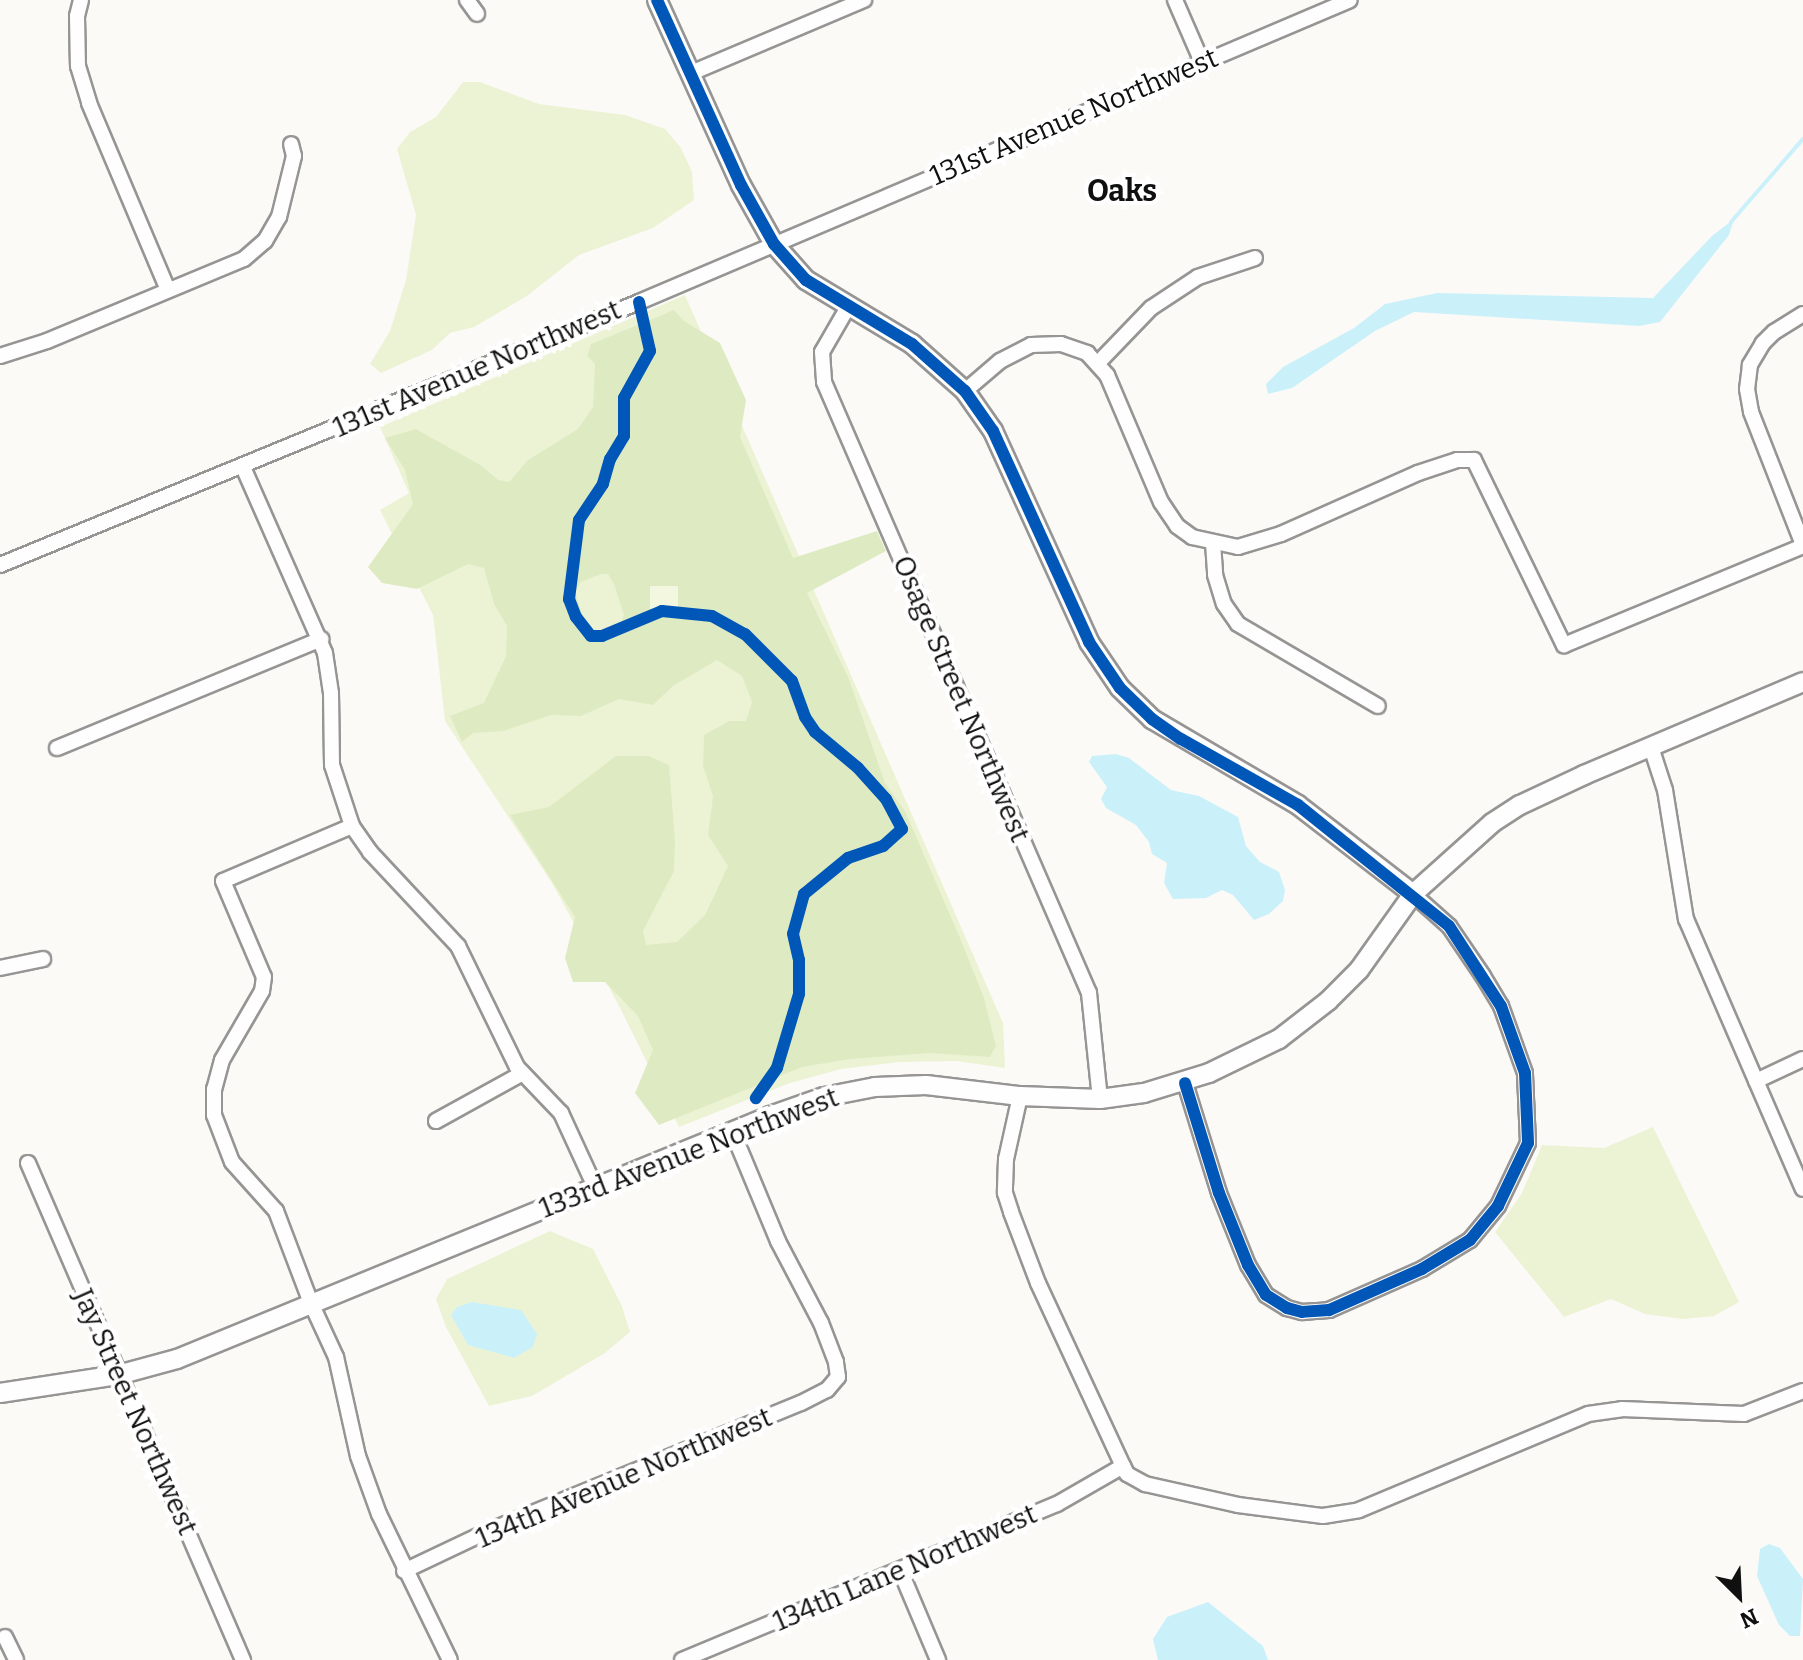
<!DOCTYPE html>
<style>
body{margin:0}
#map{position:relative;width:1803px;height:1660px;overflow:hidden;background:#fcfaf7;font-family:Bitter,serif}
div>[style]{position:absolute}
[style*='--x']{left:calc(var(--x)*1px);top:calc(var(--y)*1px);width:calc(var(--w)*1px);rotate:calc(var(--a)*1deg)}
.green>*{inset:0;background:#ecf3d5}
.forest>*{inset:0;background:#deebc2}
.pitch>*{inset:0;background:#f4f7df;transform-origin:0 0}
.water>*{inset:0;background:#caf1fa}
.stream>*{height:4px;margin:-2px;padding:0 2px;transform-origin:2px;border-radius:2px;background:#caf1fa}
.roads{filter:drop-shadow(2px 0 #969594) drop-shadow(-2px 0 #969594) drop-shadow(0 2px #969594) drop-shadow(0 -2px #969594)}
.minor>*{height:14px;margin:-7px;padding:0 7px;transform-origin:7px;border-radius:7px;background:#fffefe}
.tertiary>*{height:18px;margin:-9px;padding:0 9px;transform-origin:9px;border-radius:9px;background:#fffefe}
.cycleway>*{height:12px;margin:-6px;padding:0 6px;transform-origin:6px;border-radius:6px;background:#0057b8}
span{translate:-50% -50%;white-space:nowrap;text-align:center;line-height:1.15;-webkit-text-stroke:8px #fff;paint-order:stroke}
.street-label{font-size:28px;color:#101010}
.neighbourhood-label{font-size:30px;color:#101010;font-weight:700}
.north{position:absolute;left:1699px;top:1556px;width:80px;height:80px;-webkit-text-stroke:6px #fff;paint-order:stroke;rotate:156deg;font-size:22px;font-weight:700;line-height:32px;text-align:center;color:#101010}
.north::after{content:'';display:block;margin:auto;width:28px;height:36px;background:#101010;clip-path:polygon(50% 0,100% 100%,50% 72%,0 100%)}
</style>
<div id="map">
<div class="green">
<i style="clip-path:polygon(463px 82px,480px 82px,539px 104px,625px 115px,665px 129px,681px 148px,692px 172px,694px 200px,653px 228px,579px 255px,527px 296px,474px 327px,450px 333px,432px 350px,381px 373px,370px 364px,390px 331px,406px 280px,416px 215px,397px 149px,410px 132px,436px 117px)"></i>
<i style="clip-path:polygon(685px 295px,1003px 1023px,1005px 1068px,956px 1061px,900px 1062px,841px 1069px,790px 1083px,679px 1127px,618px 1004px,552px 883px,445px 721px,433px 615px,380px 510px,409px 493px,380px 427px)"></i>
<i style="clip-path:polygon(1653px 1127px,1739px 1302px,1714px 1316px,1683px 1319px,1645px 1314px,1611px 1299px,1564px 1317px,1495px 1232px,1522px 1193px,1542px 1145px,1604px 1148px)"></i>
<i style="clip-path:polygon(550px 1231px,593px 1249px,622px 1306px,630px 1332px,605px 1353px,532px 1396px,489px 1406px,446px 1327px,436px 1299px,447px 1279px)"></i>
</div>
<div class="forest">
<i style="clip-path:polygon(evenodd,674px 310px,684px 321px,720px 343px,746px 400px,740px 437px,793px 558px,877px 531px,886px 551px,807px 593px,849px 679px,885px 783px,905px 811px,960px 938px,984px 998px,996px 1046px,990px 1057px,930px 1053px,850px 1059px,802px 1067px,659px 1125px,635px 1093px,653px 1050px,638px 1016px,605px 982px,573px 982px,565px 958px,575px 917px,510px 815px,549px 807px,616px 756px,649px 756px,669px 765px,675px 841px,674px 871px,643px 931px,646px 945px,677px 942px,705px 915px,728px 866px,708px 835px,713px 796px,703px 766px,704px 735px,729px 721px,746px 721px,752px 702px,742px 676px,717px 660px,673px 686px,653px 705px,619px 699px,581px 716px,551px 715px,503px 731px,473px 733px,462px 742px,450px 716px,484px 703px,506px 656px,507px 626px,494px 604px,484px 568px,468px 564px,417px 589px,382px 583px,368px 567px,413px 504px,405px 470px,385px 438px,416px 429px,482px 466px,498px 480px,509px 482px,528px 460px,578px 429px,593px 407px,595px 364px,587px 356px,591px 344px,674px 310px,601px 574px,608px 574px,614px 584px,624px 615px,621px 622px,601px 633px,591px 631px,584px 620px,575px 592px,581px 582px,601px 574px)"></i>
</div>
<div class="pitch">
<i style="left:650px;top:586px;width:28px;height:23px"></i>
</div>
<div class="water">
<i style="clip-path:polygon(1734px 219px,1729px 235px,1660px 322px,1639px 326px,1414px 312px,1375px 331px,1292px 388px,1268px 394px,1266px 384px,1283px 367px,1354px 328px,1385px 304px,1437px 293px,1653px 298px,1712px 236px)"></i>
<i style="clip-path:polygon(1116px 754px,1129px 758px,1171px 790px,1199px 796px,1238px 817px,1246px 846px,1260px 862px,1279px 872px,1285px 890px,1283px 901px,1269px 914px,1254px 920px,1233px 895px,1222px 890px,1206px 898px,1173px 899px,1164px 883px,1167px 863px,1152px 854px,1149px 842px,1136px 825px,1106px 808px,1101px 799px,1107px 787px,1089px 762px,1092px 756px)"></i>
<i style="clip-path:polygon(472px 1302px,521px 1310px,537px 1334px,533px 1347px,514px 1358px,468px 1345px,451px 1315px,457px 1307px)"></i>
<i style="clip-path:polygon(1769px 1544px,1780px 1548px,1803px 1579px,1800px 1636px,1790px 1636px,1779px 1625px,1757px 1576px,1760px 1549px)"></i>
<i style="clip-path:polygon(1208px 1602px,1263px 1646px,1268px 1660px,1158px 1660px,1153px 1639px,1167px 1617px)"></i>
</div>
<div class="stream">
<i style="--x:1731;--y:222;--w:110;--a:-49.1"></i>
</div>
<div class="roads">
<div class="minor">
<i style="--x:81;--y:0;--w:16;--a:104"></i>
<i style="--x:77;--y:16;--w:50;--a:88.9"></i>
<i style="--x:78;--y:66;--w:39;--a:73"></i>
<i style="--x:89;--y:103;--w:203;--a:67.1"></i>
<i style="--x:467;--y:0;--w:17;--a:54"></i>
<i style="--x:1175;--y:0;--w:68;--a:66.5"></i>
<i style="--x:691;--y:73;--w:188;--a:-22.9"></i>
<i style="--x:848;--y:307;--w:52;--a:120"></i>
<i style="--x:822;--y:352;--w:30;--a:86"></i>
<i style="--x:824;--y:382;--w:666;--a:66.55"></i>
<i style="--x:1089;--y:993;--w:107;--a:84.1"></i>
<i style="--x:1803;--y:314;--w:34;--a:148"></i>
<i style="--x:1774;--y:332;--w:16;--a:135"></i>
<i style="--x:1763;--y:343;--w:26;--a:121"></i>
<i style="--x:1750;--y:365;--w:24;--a:97"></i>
<i style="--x:1747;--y:389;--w:23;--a:80"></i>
<i style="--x:1751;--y:412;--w:143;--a:68.6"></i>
<i style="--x:0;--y:356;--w:49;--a:-17.7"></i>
<i style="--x:47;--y:341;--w:213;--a:-22.6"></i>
<i style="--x:244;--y:259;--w:28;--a:-41"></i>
<i style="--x:265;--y:241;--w:28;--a:-60"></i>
<i style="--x:279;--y:217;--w:63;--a:-76.2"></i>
<i style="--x:294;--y:156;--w:12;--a:-104"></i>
<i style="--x:1098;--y:363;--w:76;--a:-46.1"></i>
<i style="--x:1151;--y:308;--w:56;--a:-33.4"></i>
<i style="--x:1198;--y:277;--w:60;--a:-18.4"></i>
<i style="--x:965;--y:391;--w:46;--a:-40.6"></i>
<i style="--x:1000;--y:361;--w:35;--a:-27"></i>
<i style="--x:1031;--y:345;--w:30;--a:-2"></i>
<i style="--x:1061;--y:344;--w:28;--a:19"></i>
<i style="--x:1087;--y:353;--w:30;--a:48"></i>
<i style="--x:1107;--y:375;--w:138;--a:67"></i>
<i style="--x:1161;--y:502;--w:29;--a:56"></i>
<i style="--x:1177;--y:526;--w:19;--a:36"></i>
<i style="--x:1192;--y:537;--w:47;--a:12.3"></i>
<i style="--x:1238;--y:547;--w:45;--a:-16.8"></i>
<i style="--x:1281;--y:534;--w:150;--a:-24"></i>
<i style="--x:1418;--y:473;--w:41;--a:-18.4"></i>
<i style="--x:1457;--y:460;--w:17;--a:0"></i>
<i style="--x:1474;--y:460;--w:206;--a:64.1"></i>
<i style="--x:1564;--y:645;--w:259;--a:-22.5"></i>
<i style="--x:243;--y:467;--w:203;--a:66.2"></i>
<i style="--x:325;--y:653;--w:40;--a:81.5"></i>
<i style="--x:331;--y:693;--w:72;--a:89.2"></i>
<i style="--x:332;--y:765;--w:64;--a:71.8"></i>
<i style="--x:352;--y:826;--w:32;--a:55"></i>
<i style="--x:370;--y:852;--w:129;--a:46.9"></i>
<i style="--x:458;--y:946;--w:135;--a:64"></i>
<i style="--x:517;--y:1067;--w:64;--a:46.3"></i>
<i style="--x:561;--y:1113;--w:81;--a:65.3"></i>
<i style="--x:1213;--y:543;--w:32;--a:86"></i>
<i style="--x:1215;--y:575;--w:30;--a:73"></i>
<i style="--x:1224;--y:604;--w:24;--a:55"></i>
<i style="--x:1238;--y:624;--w:162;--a:30.4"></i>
<i style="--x:0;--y:565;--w:691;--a:-22.37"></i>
<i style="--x:639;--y:302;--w:772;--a:-23.01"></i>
<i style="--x:1651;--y:747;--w:45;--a:72"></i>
<i style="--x:1665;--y:790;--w:131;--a:80.8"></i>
<i style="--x:1686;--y:919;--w:294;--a:66.6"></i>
<i style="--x:57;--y:748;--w:286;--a:-22.4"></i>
<i style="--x:352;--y:826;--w:140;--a:156.9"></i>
<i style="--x:223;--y:881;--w:104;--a:66.9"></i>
<i style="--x:264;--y:977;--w:14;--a:98"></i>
<i style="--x:262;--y:991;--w:80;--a:120.1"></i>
<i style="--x:222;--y:1060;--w:30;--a:105"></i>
<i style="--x:214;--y:1089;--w:26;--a:90"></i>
<i style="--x:214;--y:1115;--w:50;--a:69"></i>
<i style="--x:232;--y:1162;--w:66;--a:48.1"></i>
<i style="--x:276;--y:1211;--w:98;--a:69.2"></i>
<i style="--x:311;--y:1303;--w:60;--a:65.2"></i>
<i style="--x:336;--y:1357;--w:101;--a:77.5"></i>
<i style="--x:358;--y:1456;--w:62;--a:70.1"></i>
<i style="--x:379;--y:1514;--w:162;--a:64.1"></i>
<i style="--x:0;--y:968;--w:44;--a:-11.8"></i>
<i style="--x:1756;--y:1081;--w:52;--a:-25.1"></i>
<i style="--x:1185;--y:1083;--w:115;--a:72.8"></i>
<i style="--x:1219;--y:1193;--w:78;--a:68.1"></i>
<i style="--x:1248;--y:1265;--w:35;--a:59"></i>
<i style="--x:1266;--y:1295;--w:25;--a:32"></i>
<i style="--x:1287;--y:1308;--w:16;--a:15"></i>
<i style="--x:1302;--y:1312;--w:27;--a:-4"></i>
<i style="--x:1329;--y:1310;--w:102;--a:-23.8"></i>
<i style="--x:1422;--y:1269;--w:56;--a:-31.1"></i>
<i style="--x:1470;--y:1240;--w:44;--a:-50.5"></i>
<i style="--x:1498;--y:1206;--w:70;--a:-64.5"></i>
<i style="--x:1528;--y:1143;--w:70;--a:-92.5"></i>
<i style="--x:1525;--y:1073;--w:71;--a:-109.7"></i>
<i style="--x:1501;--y:1006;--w:35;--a:-121"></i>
<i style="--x:1483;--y:976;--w:60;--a:-124.2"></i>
<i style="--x:1449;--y:926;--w:48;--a:-138.4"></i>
<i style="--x:1020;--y:1096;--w:65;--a:102.5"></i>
<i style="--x:1006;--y:1159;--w:34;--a:92"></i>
<i style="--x:1005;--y:1193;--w:20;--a:72"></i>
<i style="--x:1011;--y:1212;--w:76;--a:69.2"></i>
<i style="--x:1038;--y:1283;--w:202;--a:65.1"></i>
<i style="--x:1123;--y:1466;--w:9;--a:63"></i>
<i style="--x:1127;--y:1474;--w:21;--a:29"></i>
<i style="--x:1145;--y:1484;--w:95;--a:12.7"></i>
<i style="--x:1238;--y:1505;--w:86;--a:7.4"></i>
<i style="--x:1323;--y:1516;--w:36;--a:-9"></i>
<i style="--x:1359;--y:1510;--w:248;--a:-22.7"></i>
<i style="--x:1588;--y:1414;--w:34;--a:-8"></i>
<i style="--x:1622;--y:1409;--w:122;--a:2.3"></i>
<i style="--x:1744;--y:1414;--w:63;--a:-21.3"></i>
<i style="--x:436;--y:1121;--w:99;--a:-28.9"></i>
<i style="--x:28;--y:1163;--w:542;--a:66.61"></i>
<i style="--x:900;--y:1570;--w:98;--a:67.1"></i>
<i style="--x:404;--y:1571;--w:91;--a:-25.4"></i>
<i style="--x:486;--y:1532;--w:340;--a:-22.3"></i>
<i style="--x:801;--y:1403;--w:29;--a:-27"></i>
<i style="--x:827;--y:1390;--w:17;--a:-50"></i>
<i style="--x:838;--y:1377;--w:15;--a:-98"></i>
<i style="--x:836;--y:1362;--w:42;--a:-111"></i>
<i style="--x:821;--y:1323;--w:93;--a:-117.7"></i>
<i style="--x:778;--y:1241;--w:117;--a:-112.6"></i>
<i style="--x:5;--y:1637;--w:25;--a:64"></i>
<i style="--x:682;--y:1660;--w:406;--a:-22.6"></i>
<i style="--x:1057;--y:1504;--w:76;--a:-29.9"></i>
</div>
<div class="tertiary">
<i style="--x:657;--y:0;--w:203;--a:65.6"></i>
<i style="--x:741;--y:185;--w:68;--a:60.8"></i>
<i style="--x:774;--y:244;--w:48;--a:48.4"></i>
<i style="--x:806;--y:280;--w:124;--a:31.1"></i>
<i style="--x:912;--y:344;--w:71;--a:41.6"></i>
<i style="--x:965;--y:391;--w:49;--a:55"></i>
<i style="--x:993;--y:431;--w:232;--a:65.5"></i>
<i style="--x:1089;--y:642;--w:55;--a:56"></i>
<i style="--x:1120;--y:688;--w:45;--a:44.1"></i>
<i style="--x:1152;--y:719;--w:169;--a:30.5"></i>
<i style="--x:1298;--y:805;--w:145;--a:37.7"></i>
<i style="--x:0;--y:1393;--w:119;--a:-8.7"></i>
<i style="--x:118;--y:1375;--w:61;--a:-15.2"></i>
<i style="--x:177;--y:1359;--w:641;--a:-22.28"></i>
<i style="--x:770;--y:1116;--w:57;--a:-19.4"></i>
<i style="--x:824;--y:1097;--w:52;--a:-11.1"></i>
<i style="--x:875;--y:1087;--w:51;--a:-2.2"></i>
<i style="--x:926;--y:1085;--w:95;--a:6.7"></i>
<i style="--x:1020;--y:1096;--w:80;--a:2.1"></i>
<i style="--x:1100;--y:1099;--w:44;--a:-7.8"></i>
<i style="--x:1144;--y:1093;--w:68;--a:-17.1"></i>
<i style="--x:1209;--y:1073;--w:78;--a:-25.9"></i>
<i style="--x:1279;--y:1039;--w:62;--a:-37.8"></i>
<i style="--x:1328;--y:1001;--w:44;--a:-45"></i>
<i style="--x:1359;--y:970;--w:93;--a:-54.6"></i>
<i style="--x:1413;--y:894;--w:106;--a:-41.9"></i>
<i style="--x:1492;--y:823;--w:33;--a:-33"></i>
<i style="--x:1520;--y:805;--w:71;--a:-25.1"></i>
<i style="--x:1584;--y:775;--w:238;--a:-23"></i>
</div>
</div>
<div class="cycleway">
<i style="--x:657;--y:0;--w:203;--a:65.6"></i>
<i style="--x:741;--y:185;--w:68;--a:60.8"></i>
<i style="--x:774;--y:244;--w:48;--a:48.4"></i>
<i style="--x:806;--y:280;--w:124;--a:31.1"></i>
<i style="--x:912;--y:344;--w:71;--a:41.6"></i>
<i style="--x:965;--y:391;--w:49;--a:55"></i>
<i style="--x:993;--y:431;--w:232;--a:65.5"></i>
<i style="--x:1089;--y:642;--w:55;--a:56"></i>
<i style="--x:1120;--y:688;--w:45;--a:44.1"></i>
<i style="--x:1152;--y:719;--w:35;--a:35"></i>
<i style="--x:1181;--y:739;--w:134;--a:29.4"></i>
<i style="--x:1298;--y:805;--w:193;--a:38.7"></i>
<i style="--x:1449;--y:926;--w:95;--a:57"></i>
<i style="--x:1501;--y:1006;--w:71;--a:70.3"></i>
<i style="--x:1525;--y:1073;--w:70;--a:87.5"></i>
<i style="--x:1528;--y:1143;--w:70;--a:115.5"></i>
<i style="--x:1498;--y:1206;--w:44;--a:129.5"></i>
<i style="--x:1470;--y:1240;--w:56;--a:148.9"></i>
<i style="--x:1422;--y:1269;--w:102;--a:156.2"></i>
<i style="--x:1329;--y:1310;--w:27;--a:176"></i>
<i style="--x:1302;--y:1312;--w:16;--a:-165"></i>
<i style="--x:1287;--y:1308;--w:25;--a:-148"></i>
<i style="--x:1266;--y:1295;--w:35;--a:-121"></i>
<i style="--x:1248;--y:1265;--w:78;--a:-111.9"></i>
<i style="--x:1219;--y:1193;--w:115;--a:-107.2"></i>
<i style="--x:639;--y:302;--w:50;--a:77.3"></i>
<i style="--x:650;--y:351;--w:54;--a:119"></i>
<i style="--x:624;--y:398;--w:38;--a:90"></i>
<i style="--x:624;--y:436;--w:27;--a:121"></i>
<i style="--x:610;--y:459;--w:26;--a:106"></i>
<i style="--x:603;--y:484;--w:43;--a:123.7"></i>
<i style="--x:579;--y:520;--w:80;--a:97.2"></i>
<i style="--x:569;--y:599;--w:19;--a:69"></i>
<i style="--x:576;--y:617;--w:24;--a:52"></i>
<i style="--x:591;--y:636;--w:11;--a:0"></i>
<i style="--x:602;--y:636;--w:65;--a:-22.6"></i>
<i style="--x:662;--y:611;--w:50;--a:5.7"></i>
<i style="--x:712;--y:616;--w:38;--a:29"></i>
<i style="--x:745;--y:634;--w:66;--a:45"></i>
<i style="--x:792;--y:681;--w:38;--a:70"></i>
<i style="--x:805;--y:717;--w:18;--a:56"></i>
<i style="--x:815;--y:732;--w:56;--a:39.9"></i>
<i style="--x:858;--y:768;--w:42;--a:47.9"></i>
<i style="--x:886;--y:799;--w:34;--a:62"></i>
<i style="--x:902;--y:829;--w:25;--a:138"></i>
<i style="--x:883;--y:846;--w:37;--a:161"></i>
<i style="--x:848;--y:858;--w:57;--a:140.7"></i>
<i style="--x:804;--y:894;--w:41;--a:105.4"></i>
<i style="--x:793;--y:934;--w:27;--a:77"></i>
<i style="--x:799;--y:960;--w:34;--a:90"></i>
<i style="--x:799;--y:994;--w:77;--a:106.6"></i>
<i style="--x:777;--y:1068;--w:37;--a:125"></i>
</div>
<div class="street-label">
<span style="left:1074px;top:117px;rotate:-23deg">131st Avenue Northwest</span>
<span style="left:477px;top:369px;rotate:-23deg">131st Avenue Northwest</span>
<span style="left:961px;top:699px;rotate:67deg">Osage Street Northwest</span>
<span style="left:689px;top:1153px;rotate:-21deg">133rd Avenue Northwest</span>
<span style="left:135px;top:1412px;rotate:66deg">Jay Street Northwest</span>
<span style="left:624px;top:1478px;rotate:-23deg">134th Avenue Northwest</span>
<span style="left:905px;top:1568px;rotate:-23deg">134th Lane Northwest</span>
</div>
<div class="neighbourhood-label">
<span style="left:1122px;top:191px">Oaks</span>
</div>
<div class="north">N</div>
</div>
